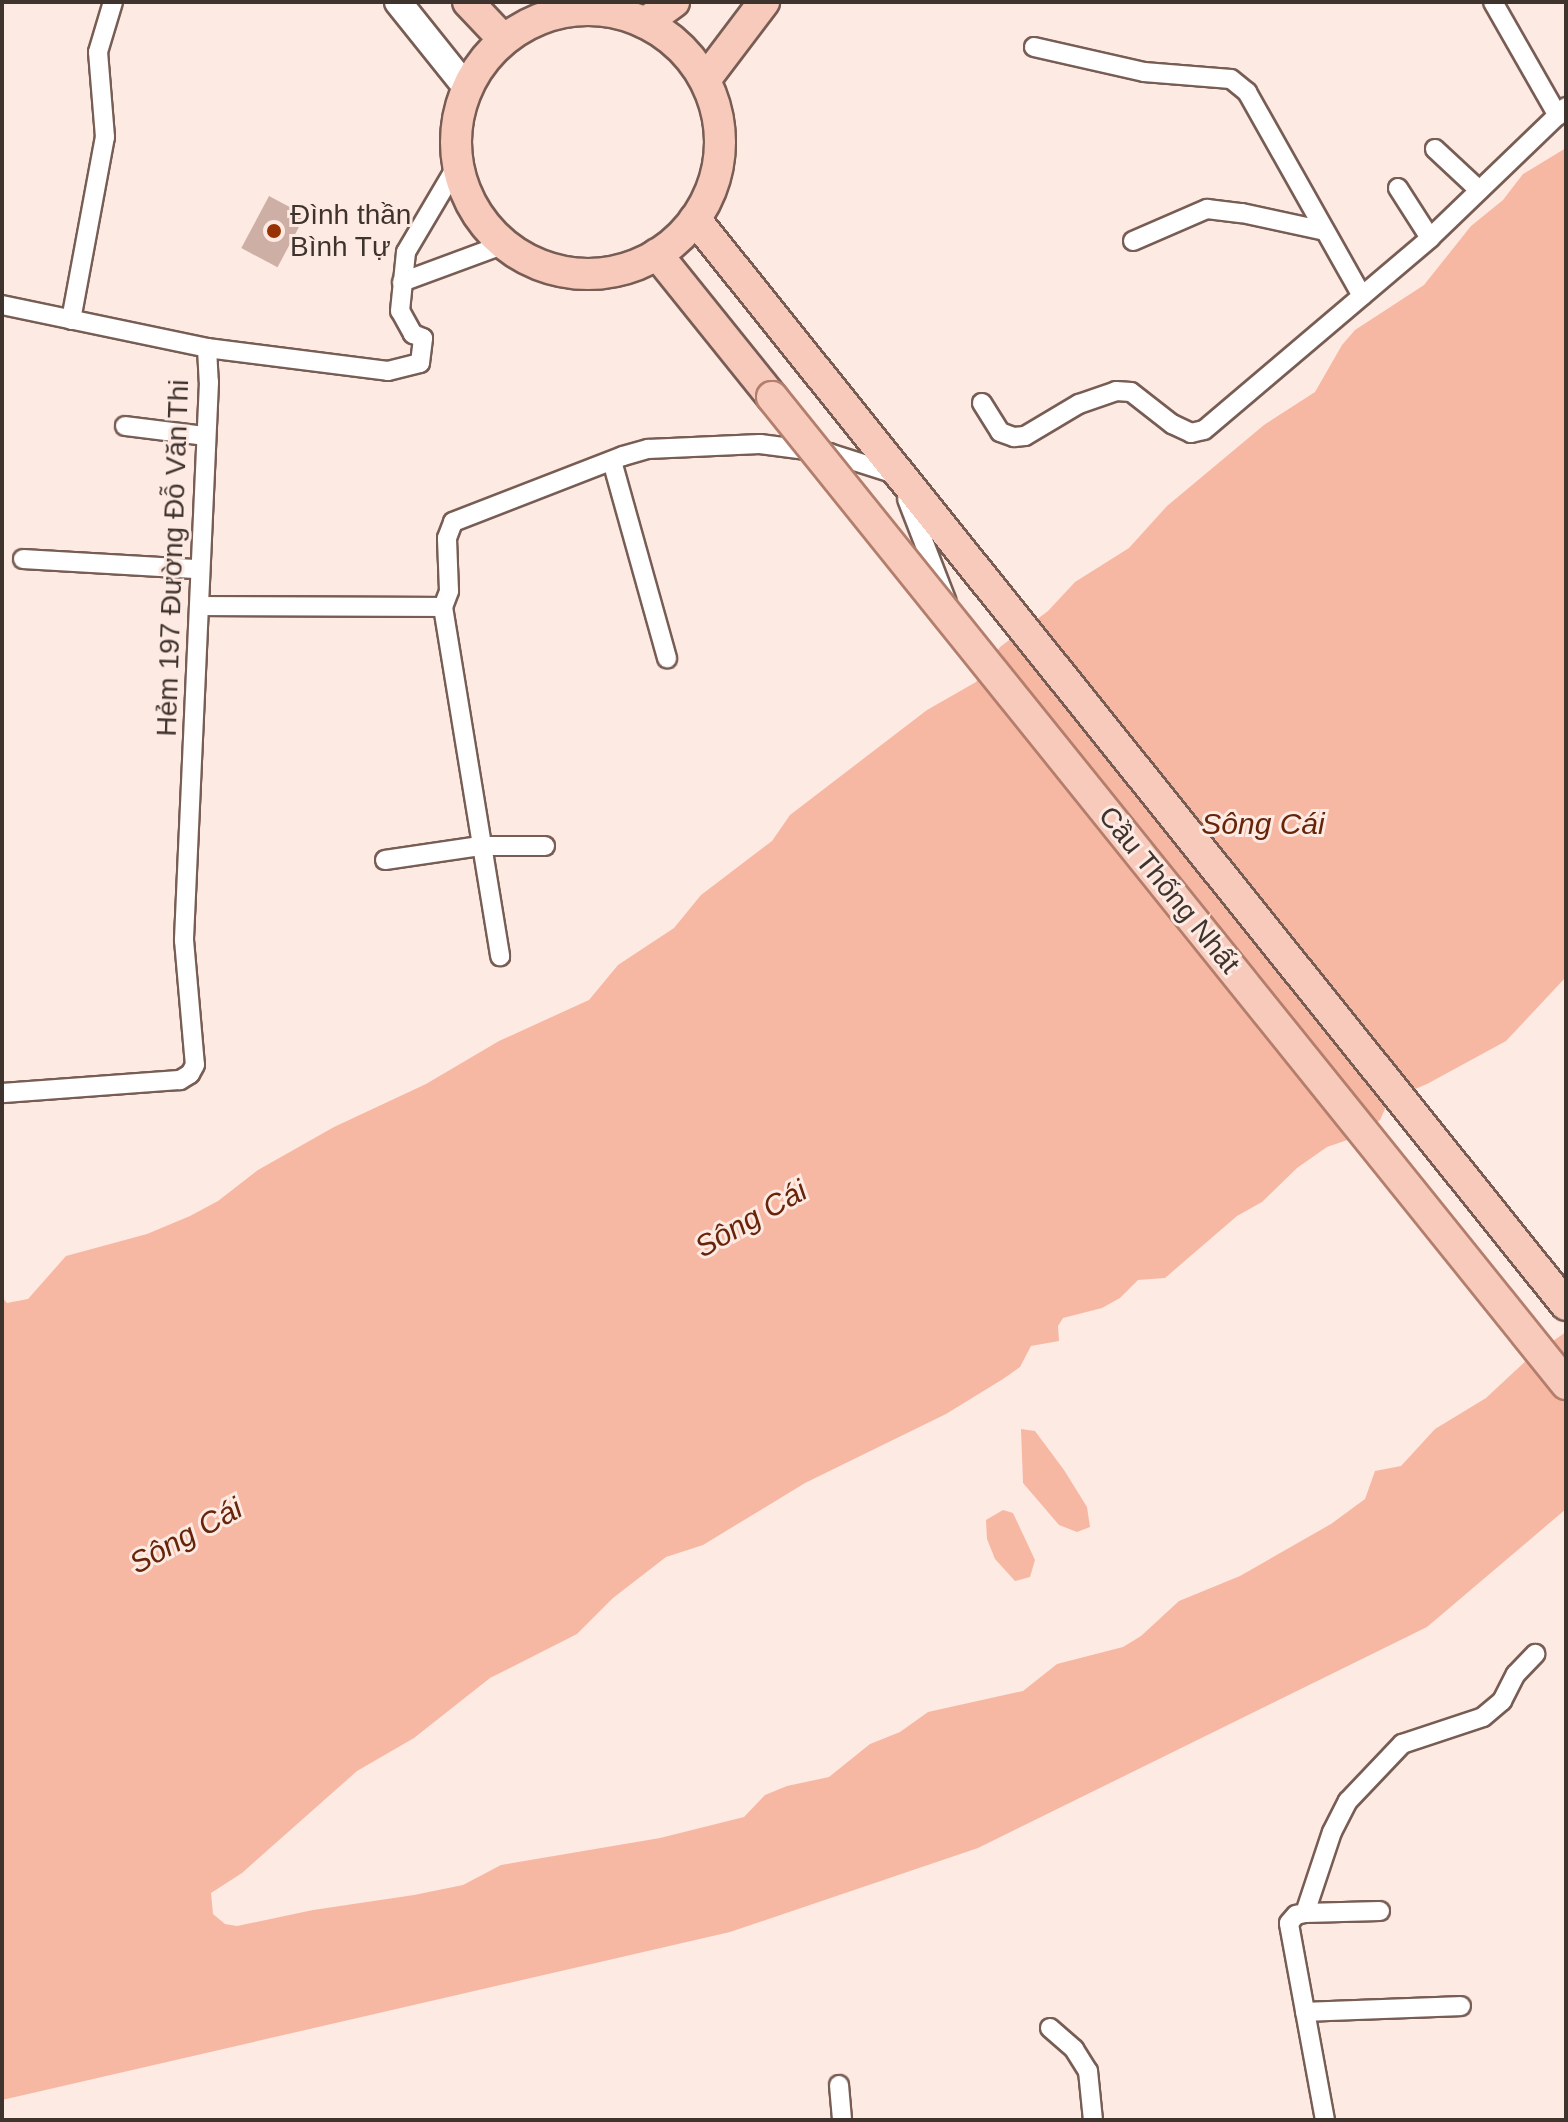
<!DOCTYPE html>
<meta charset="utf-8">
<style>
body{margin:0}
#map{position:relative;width:1568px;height:2122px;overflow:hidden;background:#fdeae3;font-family:Helvetica,sans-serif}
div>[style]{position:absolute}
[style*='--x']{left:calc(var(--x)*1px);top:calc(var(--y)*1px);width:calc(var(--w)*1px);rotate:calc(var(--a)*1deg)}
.water>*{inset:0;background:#f7b8a3}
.building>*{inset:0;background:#ceafa5;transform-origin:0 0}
.roads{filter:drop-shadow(2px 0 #785d54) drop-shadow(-2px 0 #785d54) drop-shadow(0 2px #785d54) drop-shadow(0 -2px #785d54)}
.minor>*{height:18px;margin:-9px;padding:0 9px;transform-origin:9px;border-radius:9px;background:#fff}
.secondary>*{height:26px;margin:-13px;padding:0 13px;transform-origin:13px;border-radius:13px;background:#fff}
.primary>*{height:30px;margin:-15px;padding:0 15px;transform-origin:15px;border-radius:15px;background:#f7cabb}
.primary>.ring{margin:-15px;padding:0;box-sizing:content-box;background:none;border:30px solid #f7cabb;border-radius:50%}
.bridges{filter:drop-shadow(2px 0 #b37e6c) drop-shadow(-2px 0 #b37e6c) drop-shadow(0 2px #b37e6c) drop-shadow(0 -2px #b37e6c)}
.primary-bridge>*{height:30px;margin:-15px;padding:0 15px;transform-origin:15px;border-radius:15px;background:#f7cabb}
.dots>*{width:22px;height:22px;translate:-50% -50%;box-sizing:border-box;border:4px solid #fdeae3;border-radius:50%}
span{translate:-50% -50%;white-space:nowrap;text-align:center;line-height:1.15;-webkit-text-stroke:6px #fdeae3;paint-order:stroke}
.poi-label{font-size:28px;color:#3f332e}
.left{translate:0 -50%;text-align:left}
.street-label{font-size:28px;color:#3f332e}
.water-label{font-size:30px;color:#672409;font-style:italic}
.frame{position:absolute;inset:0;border:4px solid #3f332e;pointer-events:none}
</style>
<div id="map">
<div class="water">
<i style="clip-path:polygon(1566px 148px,1566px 977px,1506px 1041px,1427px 1084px,1389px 1100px,1380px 1120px,1356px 1137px,1327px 1147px,1297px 1168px,1262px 1202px,1237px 1216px,1165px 1278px,1138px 1280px,1120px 1298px,1102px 1308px,1063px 1318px,1058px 1326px,1059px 1341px,1031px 1346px,1020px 1367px,1003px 1379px,946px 1414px,805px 1483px,703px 1545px,666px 1557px,613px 1598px,577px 1634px,490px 1678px,414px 1738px,357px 1771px,242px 1873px,211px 1893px,213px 1914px,225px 1924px,237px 1926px,313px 1910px,414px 1895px,463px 1885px,501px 1865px,660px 1838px,744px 1817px,765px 1795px,787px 1786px,829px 1777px,870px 1744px,900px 1732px,928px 1712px,1023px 1691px,1057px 1664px,1123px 1647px,1141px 1636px,1179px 1601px,1240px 1576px,1331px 1524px,1365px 1499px,1375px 1471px,1401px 1466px,1435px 1429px,1486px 1398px,1531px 1356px,1566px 1332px,1566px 1509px,1427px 1627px,978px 1848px,730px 1932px,2px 2100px,2px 1297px,7px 1303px,28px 1299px,66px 1256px,147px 1234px,190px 1216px,218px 1201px,258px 1170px,334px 1127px,426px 1084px,499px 1041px,589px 1000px,618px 965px,674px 928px,701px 895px,772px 841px,790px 815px,927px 710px,976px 682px,1000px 647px,1048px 611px,1075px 582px,1129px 548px,1167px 506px,1264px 425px,1315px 392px,1342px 345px,1355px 330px,1424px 285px,1471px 226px,1503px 200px,1523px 174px)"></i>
<i style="clip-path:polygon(1021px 1429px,1035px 1431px,1064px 1470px,1087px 1507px,1090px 1527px,1077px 1532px,1059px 1525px,1023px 1483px)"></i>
<i style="clip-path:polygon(1003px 1510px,1013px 1513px,1035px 1560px,1030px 1577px,1015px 1581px,995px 1559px,987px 1539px,986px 1520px)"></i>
</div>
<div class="building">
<i style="left:269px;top:196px;width:41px;height:59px;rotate:28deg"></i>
</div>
<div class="roads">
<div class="minor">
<i style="--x:1493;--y:2;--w:131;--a:60.3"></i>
<i style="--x:1034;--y:47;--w:113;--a:12.8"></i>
<i style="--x:1144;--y:72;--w:87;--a:4.6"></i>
<i style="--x:1231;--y:79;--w:21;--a:39"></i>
<i style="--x:1247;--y:92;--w:234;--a:60.6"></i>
<i style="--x:1435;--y:149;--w:60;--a:43"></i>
<i style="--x:1398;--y:188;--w:59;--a:57.4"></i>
<i style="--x:1133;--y:241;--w:81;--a:-23.4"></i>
<i style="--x:1207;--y:209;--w:35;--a:7"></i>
<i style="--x:1242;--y:213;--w:85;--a:12.2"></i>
<i style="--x:402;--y:282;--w:110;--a:-20.3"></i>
<i style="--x:2;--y:305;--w:209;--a:11.8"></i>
<i style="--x:207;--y:348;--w:34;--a:87"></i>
<i style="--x:209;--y:382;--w:559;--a:92.57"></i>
<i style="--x:184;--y:940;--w:125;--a:85"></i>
<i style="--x:195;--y:1065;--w:10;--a:119"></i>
<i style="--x:190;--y:1074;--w:12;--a:149"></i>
<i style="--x:180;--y:1080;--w:178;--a:175.8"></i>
<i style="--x:71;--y:320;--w:186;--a:-79.5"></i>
<i style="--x:105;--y:137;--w:85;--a:-94.7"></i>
<i style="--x:98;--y:52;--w:52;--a:-73.3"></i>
<i style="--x:207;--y:348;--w:182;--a:7.2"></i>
<i style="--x:388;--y:371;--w:33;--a:-14"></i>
<i style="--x:420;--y:363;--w:25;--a:-83"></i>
<i style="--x:423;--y:338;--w:11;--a:-158"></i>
<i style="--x:413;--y:334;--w:26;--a:-119"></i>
<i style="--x:400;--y:311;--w:59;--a:-84.2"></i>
<i style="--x:406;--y:252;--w:102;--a:-59.4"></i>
<i style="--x:982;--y:403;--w:34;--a:58"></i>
<i style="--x:1000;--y:432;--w:15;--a:20"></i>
<i style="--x:1014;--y:437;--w:11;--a:-5"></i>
<i style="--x:1025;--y:436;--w:63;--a:-30.7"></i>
<i style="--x:1079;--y:404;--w:39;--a:-19"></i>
<i style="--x:1116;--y:391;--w:15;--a:4"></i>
<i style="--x:1131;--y:392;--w:52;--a:38"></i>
<i style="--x:1172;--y:424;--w:21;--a:25"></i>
<i style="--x:1191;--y:433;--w:13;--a:-13"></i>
<i style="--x:1204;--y:430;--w:297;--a:-40.3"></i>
<i style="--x:1430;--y:238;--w:189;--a:-43.9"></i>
<i style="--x:125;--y:426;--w:81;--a:7.1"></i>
<i style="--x:612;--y:461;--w:205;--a:74.4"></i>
<i style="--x:907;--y:499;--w:110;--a:68.8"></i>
<i style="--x:23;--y:559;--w:176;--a:3.3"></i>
<i style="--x:201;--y:606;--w:242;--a:0.2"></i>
<i style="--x:443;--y:607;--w:354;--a:80.7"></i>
<i style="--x:443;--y:607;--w:17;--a:-69"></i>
<i style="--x:449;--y:591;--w:53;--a:-92.2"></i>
<i style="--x:447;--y:538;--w:17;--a:-69"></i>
<i style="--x:453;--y:522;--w:182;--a:-21.2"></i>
<i style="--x:623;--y:456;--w:26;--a:-16"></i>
<i style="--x:648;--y:449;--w:112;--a:-2.6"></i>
<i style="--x:760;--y:444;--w:70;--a:7.4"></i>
<i style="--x:829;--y:453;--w:66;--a:17.6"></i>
<i style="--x:892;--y:473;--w:4;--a:63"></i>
<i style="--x:385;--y:860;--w:96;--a:-8.4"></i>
<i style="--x:480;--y:846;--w:65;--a:0"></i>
<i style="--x:1305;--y:1913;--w:85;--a:-71.6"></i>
<i style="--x:1332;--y:1832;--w:35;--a:-63"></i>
<i style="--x:1348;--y:1801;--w:79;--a:-46.5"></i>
<i style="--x:1402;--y:1744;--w:85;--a:-18.4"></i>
<i style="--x:1483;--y:1717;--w:25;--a:-40"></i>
<i style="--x:1502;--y:1701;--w:30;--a:-63"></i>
<i style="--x:1516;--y:1674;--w:28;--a:-46"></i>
<i style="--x:1305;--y:2012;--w:156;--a:-2.2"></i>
<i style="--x:1050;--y:2028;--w:32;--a:41"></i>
<i style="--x:1074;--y:2049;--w:26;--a:58"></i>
<i style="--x:1088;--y:2071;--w:49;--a:84.2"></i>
<i style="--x:839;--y:2085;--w:35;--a:85"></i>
<i style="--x:1325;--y:2120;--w:200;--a:-100.4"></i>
<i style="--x:1289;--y:1923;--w:11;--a:-49"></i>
<i style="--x:1296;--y:1915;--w:9;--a:-13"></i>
<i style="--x:1305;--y:1913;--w:75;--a:-1.5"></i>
</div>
<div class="secondary">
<i style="--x:398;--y:2;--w:110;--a:51.3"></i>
<i style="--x:597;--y:2;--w:11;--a:52"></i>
</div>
<div class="primary">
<i style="--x:468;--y:2;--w:52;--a:46.5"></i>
<i class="ring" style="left:456px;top:10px;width:234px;height:234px"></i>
<i style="--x:645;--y:23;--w:36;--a:-36"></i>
<i style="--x:705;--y:80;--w:98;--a:-52.9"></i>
<i style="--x:695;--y:219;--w:1392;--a:51.27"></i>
<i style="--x:657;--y:254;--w:184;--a:51.2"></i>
</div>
</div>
<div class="bridges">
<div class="primary-bridge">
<i style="--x:772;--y:397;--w:1267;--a:51.18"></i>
</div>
</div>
<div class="dots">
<i style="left:274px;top:231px;background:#973203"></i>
</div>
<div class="poi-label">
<span class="left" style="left:290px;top:231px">Đình thần<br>Bình Tự</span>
</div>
<div class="street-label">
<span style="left:173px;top:558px;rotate:-88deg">Hẻm 197 Đường Đỗ Văn Thi</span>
<span style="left:1169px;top:890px;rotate:51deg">Cầu Thống Nhất</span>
</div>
<div class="water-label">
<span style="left:1263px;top:824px">Sông Cái</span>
<span style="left:751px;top:1219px;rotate:-30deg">Sông Cái</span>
<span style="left:186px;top:1536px;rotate:-29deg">Sông Cái</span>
</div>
<div class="frame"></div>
</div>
